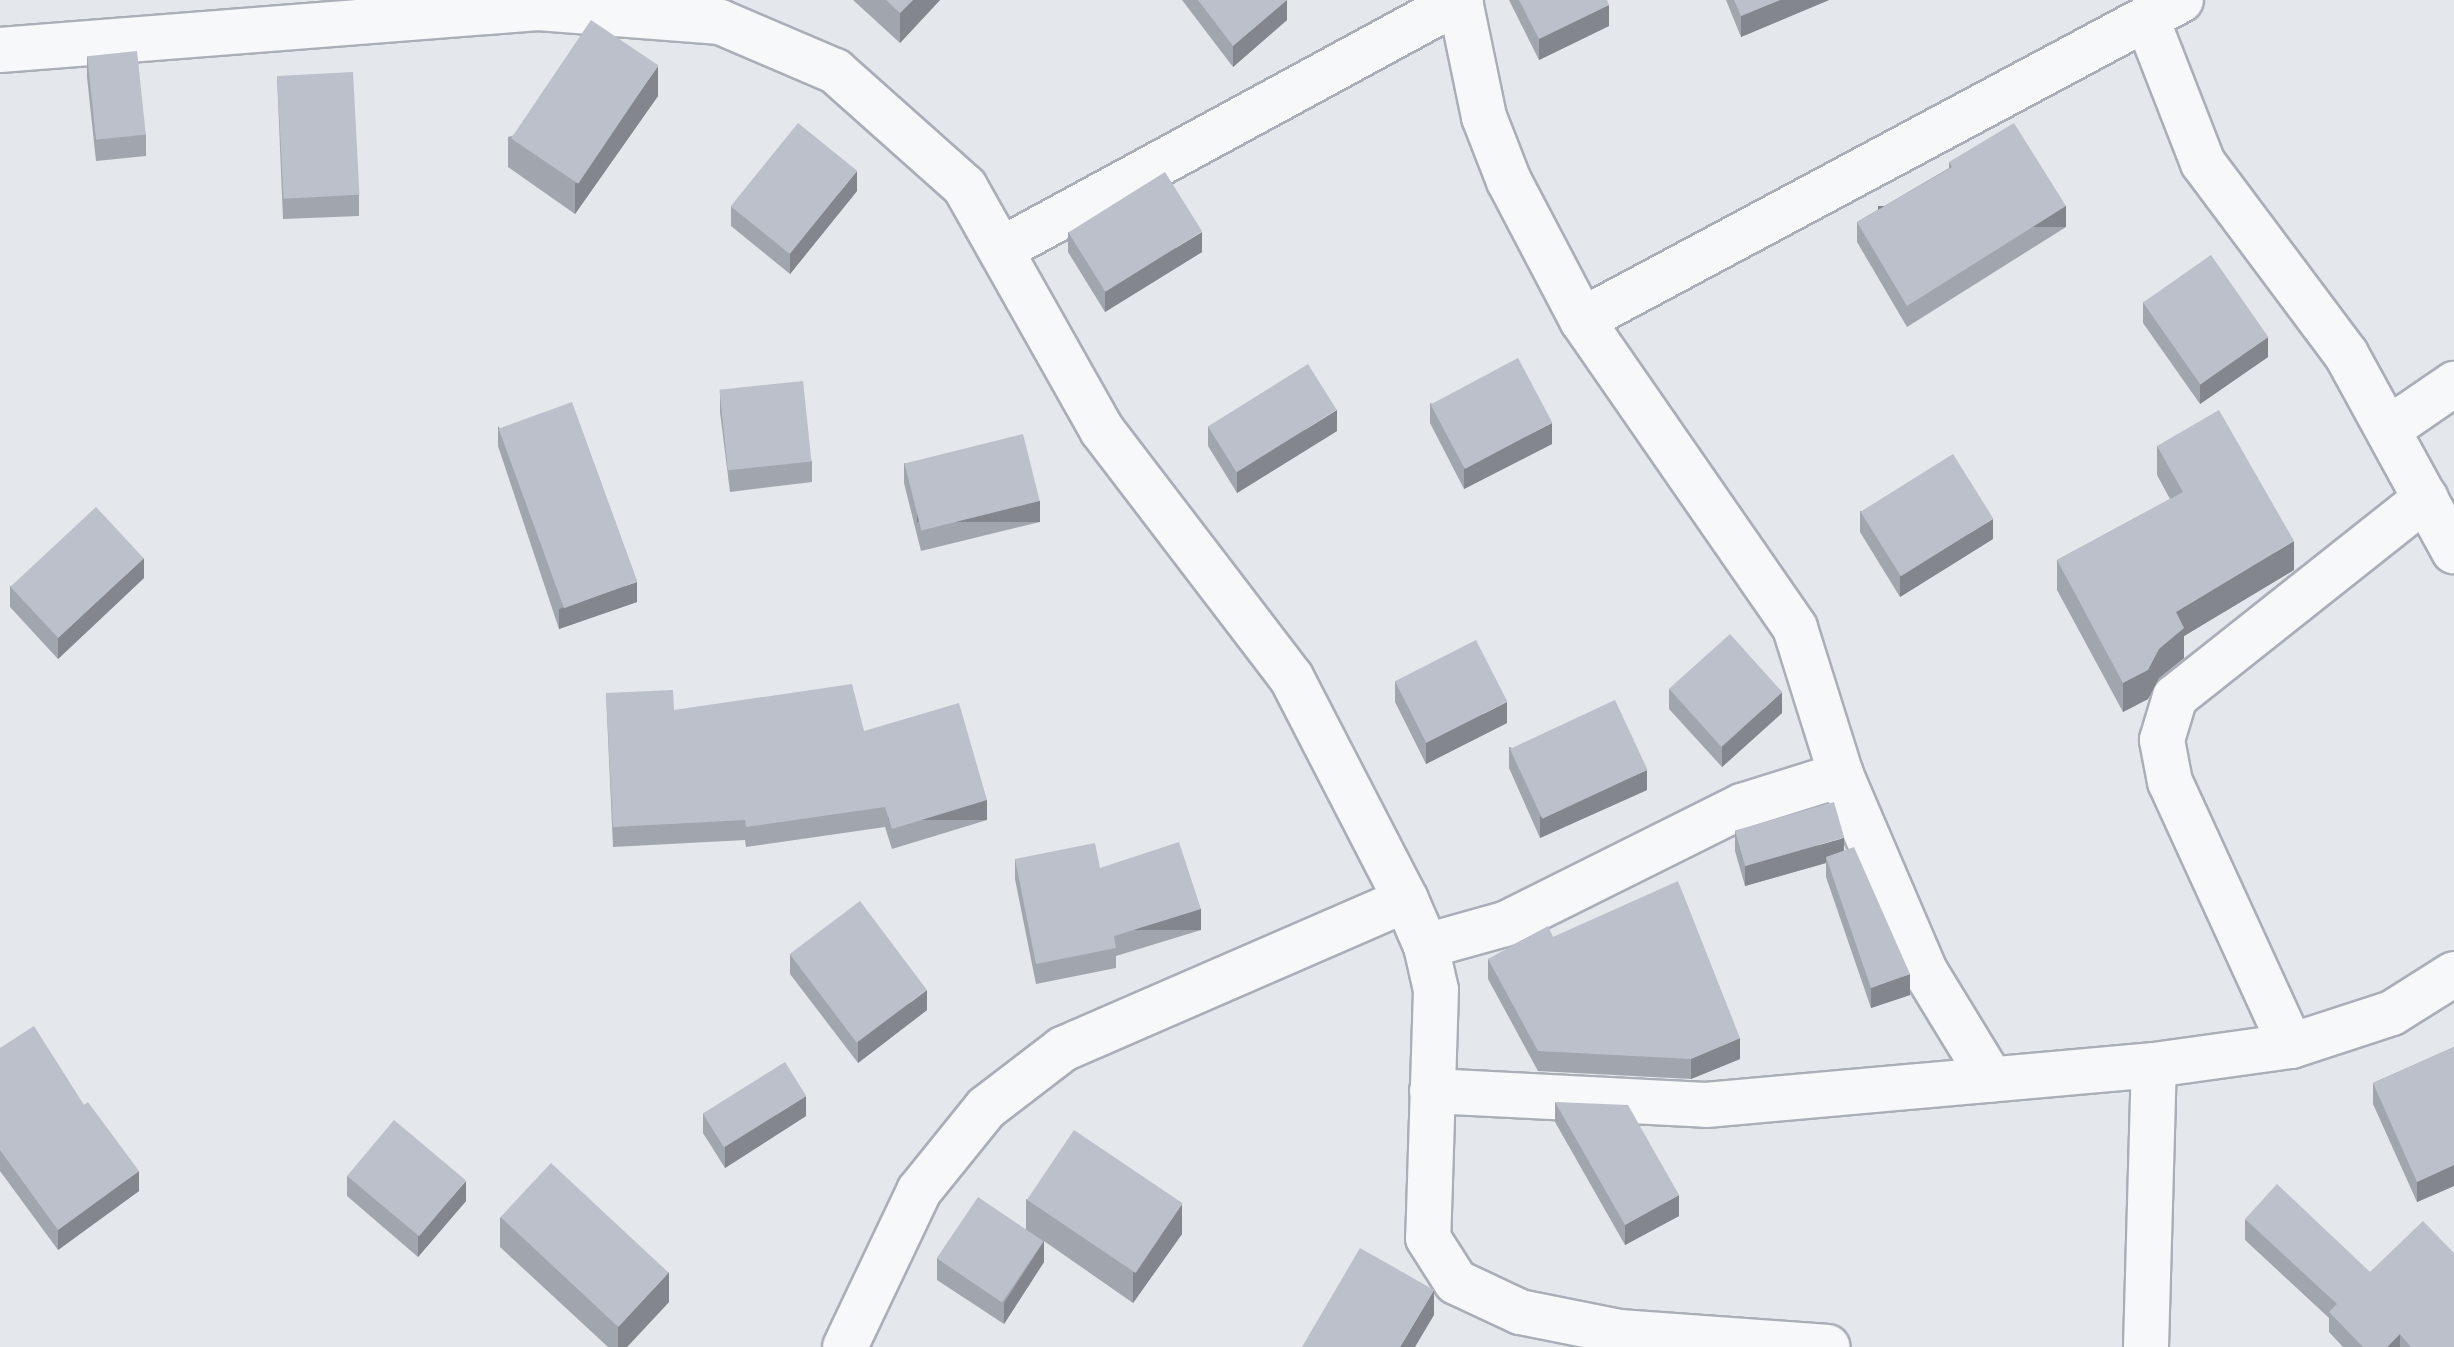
<!DOCTYPE html>
<style>
body{margin:0}
#map{position:relative;width:2454px;height:1347px;overflow:hidden;background:#e4e7ec;font-family:Cabin,sans-serif}
div>[style]{position:absolute}
[style*='--x']{left:calc(var(--x)*1px);top:calc(var(--y)*1px);width:calc(var(--w)*1px);rotate:calc(var(--a)*1deg)}
.roads{filter:drop-shadow(2px 0 #a9aeb7) drop-shadow(-2px 0 #a9aeb7) drop-shadow(0 2px #a9aeb7) drop-shadow(0 -2px #a9aeb7)}
.minor>*{height:44px;margin:-22px;padding:0 22px;transform-origin:22px;border-radius:22px;background:#f7f8fa}
.wall>*{inset:0;background:#a1a5ae}
.shaded-wall>*{inset:0;background:#83868d;transform-origin:0 0}
.building>*{inset:0;background:#bbc0ca;transform-origin:0 0}
span{translate:-50% -50%;white-space:nowrap;text-align:center;line-height:1.15;-webkit-text-stroke:6px #f4f6f9;paint-order:stroke}
</style>
<div id="map">
<div class="roads">
<div class="minor">
<i style="--x:1460;--y:1;--w:118;--a:78.3"></i>
<i style="--x:1484;--y:117;--w:69;--a:68.7"></i>
<i style="--x:1509;--y:181;--w:157;--a:62.3"></i>
<i style="--x:1582;--y:320;--w:374;--a:55.3"></i>
<i style="--x:1795;--y:628;--w:154;--a:72.6"></i>
<i style="--x:1841;--y:775;--w:213;--a:66.8"></i>
<i style="--x:1925;--y:971;--w:127;--a:58.6"></i>
<i style="--x:2148;--y:22;--w:151;--a:68.7"></i>
<i style="--x:2203;--y:163;--w:239;--a:53.2"></i>
<i style="--x:2346;--y:354;--w:225;--a:61.3"></i>
<i style="--x:0;--y:50;--w:540;--a:-4.46"></i>
<i style="--x:538;--y:8;--w:183;--a:4.4"></i>
<i style="--x:720;--y:22;--w:125;--a:23.1"></i>
<i style="--x:835;--y:71;--w:174;--a:41.7"></i>
<i style="--x:965;--y:187;--w:279;--a:60.6"></i>
<i style="--x:1102;--y:430;--w:311;--a:52.6"></i>
<i style="--x:1291;--y:677;--w:251;--a:62.7"></i>
<i style="--x:1406;--y:900;--w:50;--a:66.5"></i>
<i style="--x:1426;--y:946;--w:45;--a:77.2"></i>
<i style="--x:1436;--y:990;--w:248;--a:91.8"></i>
<i style="--x:1428;--y:1238;--w:52;--a:57.5"></i>
<i style="--x:1456;--y:1282;--w:71;--a:25.1"></i>
<i style="--x:1520;--y:1312;--w:102;--a:11.3"></i>
<i style="--x:1620;--y:1332;--w:208;--a:4.1"></i>
<i style="--x:1002;--y:249;--w:522;--a:-28.48"></i>
<i style="--x:1582;--y:320;--w:679;--a:-28.11"></i>
<i style="--x:2390;--y:428;--w:78;--a:-34.5"></i>
<i style="--x:1426;--y:946;--w:82;--a:-15.6"></i>
<i style="--x:1505;--y:924;--w:265;--a:-26.5"></i>
<i style="--x:1742;--y:806;--w:104;--a:-17.4"></i>
<i style="--x:2291;--y:1046;--w:290;--a:-114.6"></i>
<i style="--x:2170;--y:782;--w:43;--a:-100.8"></i>
<i style="--x:2162;--y:740;--w:45;--a:-73.2"></i>
<i style="--x:2175;--y:697;--w:320;--a:-38.4"></i>
<i style="--x:1432;--y:1091;--w:274;--a:2.9"></i>
<i style="--x:1706;--y:1105;--w:450;--a:-5.1"></i>
<i style="--x:2154;--y:1065;--w:138;--a:-7.9"></i>
<i style="--x:2291;--y:1046;--w:106;--a:-18.1"></i>
<i style="--x:2392;--y:1013;--w:73;--a:-32.2"></i>
<i style="--x:845;--y:1347;--w:173;--a:-64.6"></i>
<i style="--x:919;--y:1191;--w:107;--a:-51.1"></i>
<i style="--x:986;--y:1108;--w:97;--a:-37.5"></i>
<i style="--x:1063;--y:1049;--w:374;--a:-23.5"></i>
<i style="--x:2146;--y:1347;--w:282;--a:-88.4"></i>
</div>
</div>
<div class="wall">
<i style="clip-path:polygon(853px 0,940px 0,900px 43px)"></i>
<i style="clip-path:polygon(1182px 0,1287px 0,1287px 20px,1233px 67px)"></i>
<i style="clip-path:polygon(1509px 0,1607px 0,1609px 26px,1539px 60px)"></i>
<i style="clip-path:polygon(1726px 0,1829px 0,1741px 37px)"></i>
<i style="clip-path:polygon(87px 56px,146px 135px,146px 156px,96px 161px,87px 77px)"></i>
<i style="clip-path:polygon(277px 76px,359px 195px,359px 216px,283px 219px)"></i>
<i style="clip-path:polygon(658px 96px,575px 214px,508px 167px,508px 137px)"></i>
<i style="clip-path:polygon(1949px 162px,2066px 227px,1907px 327px,1857px 242px,1857px 222px,1949px 168px)"></i>
<i style="clip-path:polygon(857px 191px,790px 274px,731px 226px,731px 206px)"></i>
<i style="clip-path:polygon(1068px 232px,1202px 252px,1105px 312px,1068px 252px)"></i>
<i style="clip-path:polygon(2143px 302px,2268px 357px,2200px 404px,2143px 323px)"></i>
<i style="clip-path:polygon(720px 391px,812px 461px,812px 482px,730px 492px,720px 412px)"></i>
<i style="clip-path:polygon(1430px 403px,1552px 444px,1464px 489px,1430px 423px)"></i>
<i style="clip-path:polygon(498px 426px,637px 602px,559px 629px,498px 446px)"></i>
<i style="clip-path:polygon(1208px 426px,1337px 431px,1237px 493px,1208px 446px)"></i>
<i style="clip-path:polygon(2157px 446px,2294px 570px,2184px 636px,2184px 658px,2159px 678px,2148px 699px,2123px 712px,2057px 590px,2057px 560px,2170px 499px,2157px 475px)"></i>
<i style="clip-path:polygon(904px 463px,1040px 522px,921px 551px,904px 483px)"></i>
<i style="clip-path:polygon(1860px 511px,1993px 539px,1900px 597px,1860px 532px)"></i>
<i style="clip-path:polygon(144px 578px,58px 659px,10px 607px,10px 586px)"></i>
<i style="clip-path:polygon(1395px 681px,1507px 723px,1426px 764px,1395px 702px)"></i>
<i style="clip-path:polygon(1669px 689px,1782px 713px,1722px 767px,1669px 709px)"></i>
<i style="clip-path:polygon(606px 693px,674px 710px,864px 731px,987px 820px,892px 849px,885px 827px,746px 847px,745px 840px,613px 847px)"></i>
<i style="clip-path:polygon(1509px 747px,1647px 790px,1540px 838px,1509px 768px)"></i>
<i style="clip-path:polygon(1735px 831px,1844px 850px,1910px 995px,1871px 1008px,1826px 877px,1826px 863px,1745px 886px,1735px 851px)"></i>
<i style="clip-path:polygon(1015px 859px,1100px 868px,1201px 930px,1116px 956px,1116px 968px,1036px 984px,1015px 879px)"></i>
<i style="clip-path:polygon(1553px 937px,1740px 1059px,1691px 1079px,1538px 1071px,1488px 979px,1488px 959px)"></i>
<i style="clip-path:polygon(790px 954px,927px 1010px,858px 1063px,790px 974px)"></i>
<i style="clip-path:polygon(2454px 1047px,2454px 1186px,2417px 1202px,2373px 1104px,2373px 1083px)"></i>
<i style="clip-path:polygon(0 1048px,139px 1191px,58px 1250px,0 1171px)"></i>
<i style="clip-path:polygon(1555px 1102px,1679px 1216px,1625px 1245px,1555px 1122px)"></i>
<i style="clip-path:polygon(703px 1113px,806px 1116px,725px 1168px,703px 1133px)"></i>
<i style="clip-path:polygon(347px 1176px,466px 1201px,418px 1257px,347px 1196px)"></i>
<i style="clip-path:polygon(1026px 1199px,1182px 1234px,1133px 1303px,1044px 1241px,1044px 1262px,1004px 1324px,937px 1280px,937px 1259px,1026px 1229px)"></i>
<i style="clip-path:polygon(500px 1217px,669px 1302px,627px 1347px,608px 1347px,500px 1247px)"></i>
<i style="clip-path:polygon(2245px 1219px,2370px 1272px,2454px 1347px,2343px 1347px,2329px 1332px,2329px 1318px,2245px 1240px)"></i>
</div>
<div class="shaded-wall">
<i style="clip-path:polygon(913px 0,940px 0,900px 43px,900px 13px)"></i>
<i style="clip-path:polygon(1287px 0,1287px 20px,1233px 67px,1233px 46px)"></i>
<i style="clip-path:polygon(1780px 0,1829px 0,1741px 37px,1741px 16px)"></i>
<i style="clip-path:polygon(1609px 5px,1609px 26px,1539px 60px,1539px 39px)"></i>
<i style="clip-path:polygon(658px 66px,658px 96px,575px 214px,575px 184px)"></i>
<i style="clip-path:polygon(857px 171px,857px 191px,790px 274px,790px 253px)"></i>
<i style="left:2066px;top:206px;width:21px;height:188px;rotate:90deg"></i>
<i style="clip-path:polygon(1202px 232px,1202px 252px,1105px 312px,1105px 291px)"></i>
<i style="clip-path:polygon(2268px 337px,2268px 357px,2200px 404px,2200px 383px)"></i>
<i style="clip-path:polygon(1337px 410px,1337px 431px,1237px 493px,1237px 472px)"></i>
<i style="clip-path:polygon(1552px 423px,1552px 444px,1464px 489px,1464px 468px)"></i>
<i style="left:1040px;top:501px;width:21px;height:123px;rotate:90deg"></i>
<i style="clip-path:polygon(1993px 519px,1993px 539px,1900px 597px,1900px 576px)"></i>
<i style="clip-path:polygon(2294px 541px,2294px 570px,2184px 636px,2184px 658px,2159px 678px,2148px 699px,2123px 712px,2123px 683px,2176px 612px)"></i>
<i style="clip-path:polygon(144px 558px,144px 578px,58px 659px,58px 638px)"></i>
<i style="clip-path:polygon(637px 582px,637px 602px,559px 629px,559px 609px)"></i>
<i style="clip-path:polygon(1782px 692px,1782px 713px,1722px 767px,1722px 747px)"></i>
<i style="clip-path:polygon(1507px 702px,1507px 723px,1426px 764px,1426px 743px)"></i>
<i style="clip-path:polygon(1647px 770px,1647px 790px,1540px 838px,1540px 817px)"></i>
<i style="left:987px;top:800px;width:20px;height:99px;rotate:90deg"></i>
<i style="clip-path:polygon(1844px 838px,1844px 858px,1826px 857px,1826px 863px,1745px 886px,1745px 866px)"></i>
<i style="left:1201px;top:909px;width:21px;height:91px;rotate:90deg"></i>
<i style="clip-path:polygon(1910px 974px,1910px 995px,1871px 1008px,1871px 988px)"></i>
<i style="clip-path:polygon(927px 990px,927px 1010px,858px 1063px,858px 1042px)"></i>
<i style="clip-path:polygon(1740px 1038px,1740px 1059px,1691px 1079px,1691px 1059px)"></i>
<i style="clip-path:polygon(806px 1096px,806px 1116px,725px 1168px,725px 1147px)"></i>
<i style="clip-path:polygon(2454px 1165px,2454px 1186px,2417px 1202px,2417px 1182px)"></i>
<i style="clip-path:polygon(139px 1171px,139px 1191px,58px 1250px,58px 1230px)"></i>
<i style="clip-path:polygon(466px 1181px,466px 1201px,418px 1257px,418px 1236px)"></i>
<i style="clip-path:polygon(1679px 1195px,1679px 1216px,1625px 1245px,1625px 1225px)"></i>
<i style="clip-path:polygon(1182px 1204px,1182px 1234px,1133px 1303px,1133px 1273px)"></i>
<i style="clip-path:polygon(1044px 1241px,1044px 1262px,1004px 1324px,1004px 1303px)"></i>
<i style="clip-path:polygon(669px 1272px,669px 1302px,627px 1347px,618px 1347px,618px 1327px)"></i>
<i style="clip-path:polygon(1434px 1290px,1434px 1315px,1415px 1347px,1400px 1347px)"></i>
<i style="clip-path:polygon(2400px 1334px,2400px 1347px,2387px 1347px)"></i>
</div>
<div class="building">
<i style="clip-path:polygon(886px 0,913px 0,900px 13px)"></i>
<i style="clip-path:polygon(1198px 0,1287px 0,1233px 46px)"></i>
<i style="clip-path:polygon(1519px 0,1607px 0,1609px 5px,1539px 39px)"></i>
<i style="clip-path:polygon(1734px 0,1780px 0,1741px 16px)"></i>
<i style="left:591px;top:20px;width:81px;height:143px;rotate:34deg"></i>
<i style="left:137px;top:51px;width:84px;height:50px;rotate:84deg"></i>
<i style="left:353px;top:72px;width:123px;height:76px;rotate:87deg"></i>
<i style="left:798px;top:123px;width:76px;height:107px;rotate:39deg"></i>
<i style="clip-path:polygon(2014px 123px,2066px 206px,1907px 306px,1857px 222px,1952px 167px,1949px 162px)"></i>
<i style="left:1165px;top:172px;width:70px;height:114px;rotate:58deg"></i>
<i style="left:2211px;top:255px;width:100px;height:83px;rotate:55deg"></i>
<i style="left:1518px;top:358px;width:73px;height:99px;rotate:62deg"></i>
<i style="left:1308px;top:364px;width:54px;height:118px;rotate:58deg"></i>
<i style="left:803px;top:381px;width:81px;height:84px;rotate:84deg"></i>
<i style="left:572px;top:402px;width:191px;height:78px;rotate:70deg"></i>
<i style="clip-path:polygon(2219px 410px,2294px 541px,2176px 612px,2184px 628px,2159px 649px,2148px 670px,2123px 683px,2057px 560px,2183px 492px,2157px 446px)"></i>
<i style="left:1023px;top:434px;width:69px;height:122px;rotate:76deg"></i>
<i style="left:1953px;top:454px;width:76px;height:109px;rotate:58deg"></i>
<i style="left:96px;top:507px;width:70px;height:117px;rotate:47deg"></i>
<i style="left:1730px;top:634px;width:78px;height:82px;rotate:48deg"></i>
<i style="left:1476px;top:640px;width:69px;height:91px;rotate:63deg"></i>
<i style="clip-path:polygon(852px 684px,864px 731px,959px 703px,987px 800px,892px 829px,885px 807px,746px 827px,745px 820px,613px 827px,606px 693px,673px 690px,674px 710px)"></i>
<i style="left:1615px;top:700px;width:77px;height:116px;rotate:65deg"></i>
<i style="left:1834px;top:802px;width:37px;height:103px;rotate:74deg"></i>
<i style="clip-path:polygon(1179px 842px,1201px 909px,1114px 936px,1116px 948px,1036px 964px,1015px 859px,1095px 843px,1100px 868px)"></i>
<i style="clip-path:polygon(1854px 847px,1910px 974px,1871px 988px,1826px 857px)"></i>
<i style="clip-path:polygon(1678px 881px,1740px 1038px,1691px 1059px,1538px 1051px,1488px 959px,1548px 926px,1553px 937px)"></i>
<i style="left:860px;top:901px;width:111px;height:88px;rotate:53deg"></i>
<i style="clip-path:polygon(34px 1026px,84px 1105px,88px 1102px,139px 1171px,58px 1230px,0 1150px,0 1048px)"></i>
<i style="clip-path:polygon(2454px 1047px,2454px 1165px,2417px 1182px,2373px 1083px)"></i>
<i style="left:785px;top:1062px;width:40px;height:97px;rotate:58deg"></i>
<i style="clip-path:polygon(1555px 1102px,1628px 1105px,1679px 1195px,1625px 1225px)"></i>
<i style="left:394px;top:1120px;width:94px;height:73px;rotate:40deg"></i>
<i style="left:1074px;top:1130px;width:131px;height:84px;rotate:34deg"></i>
<i style="left:551px;top:1163px;width:161px;height:74px;rotate:43deg"></i>
<i style="clip-path:polygon(2277px 1184px,2370px 1272px,2423px 1221px,2454px 1253px,2454px 1347px,2411px 1347px,2400px 1334px,2387px 1347px,2363px 1347px,2329px 1312px,2337px 1304px,2245px 1219px)"></i>
<i style="left:978px;top:1197px;width:79px;height:74px;rotate:34deg"></i>
<i style="clip-path:polygon(1360px 1248px,1434px 1290px,1400px 1347px,1302px 1347px)"></i>
</div>
</div>
